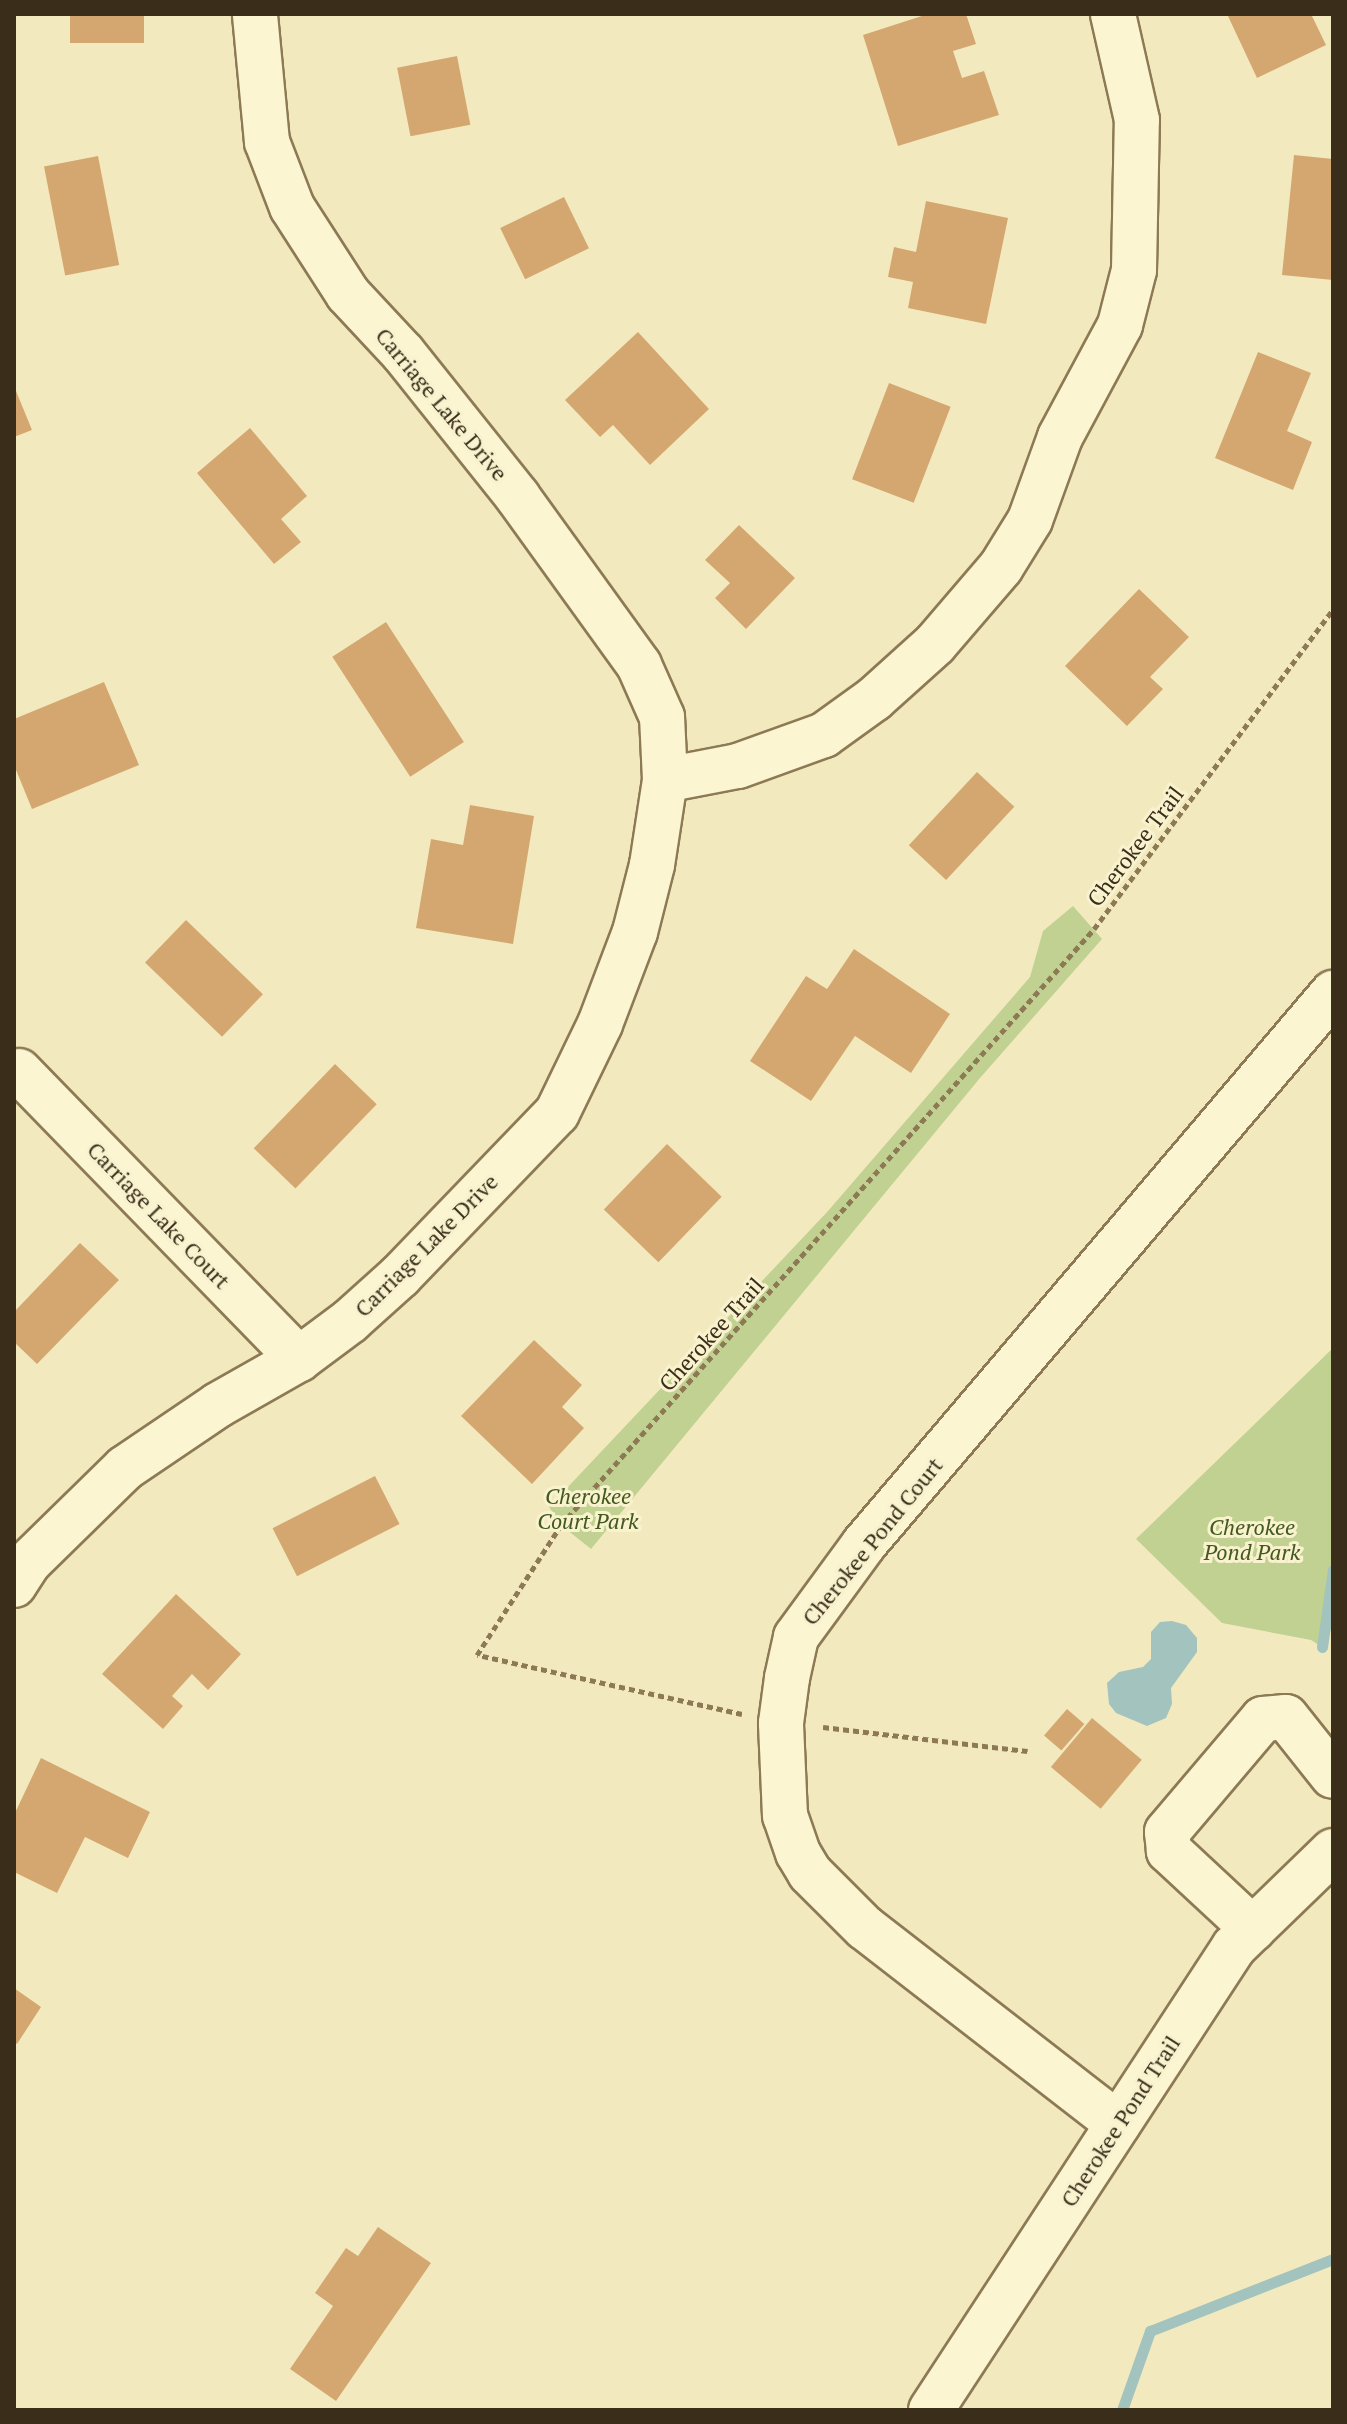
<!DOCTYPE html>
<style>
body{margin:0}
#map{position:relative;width:1347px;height:2424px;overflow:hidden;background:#f2eabe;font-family:"PT Serif",serif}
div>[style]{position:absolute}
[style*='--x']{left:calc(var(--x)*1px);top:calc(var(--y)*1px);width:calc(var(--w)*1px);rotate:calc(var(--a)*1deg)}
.green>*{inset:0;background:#c1d191}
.water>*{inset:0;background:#a2c3be}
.stream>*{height:11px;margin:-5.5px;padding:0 5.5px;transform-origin:5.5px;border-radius:5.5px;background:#a2c3be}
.building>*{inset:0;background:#d5a770;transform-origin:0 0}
.path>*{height:5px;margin-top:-2.5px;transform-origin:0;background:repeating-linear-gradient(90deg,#8d7a55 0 6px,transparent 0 10px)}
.roads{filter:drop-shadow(2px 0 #8d7a55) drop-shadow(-2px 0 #8d7a55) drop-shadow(0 2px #8d7a55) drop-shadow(0 -2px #8d7a55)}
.minor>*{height:44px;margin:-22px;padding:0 22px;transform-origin:22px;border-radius:22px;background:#fcf5d2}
span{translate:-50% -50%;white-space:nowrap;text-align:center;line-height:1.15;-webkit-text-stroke:6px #f9f2ce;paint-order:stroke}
.street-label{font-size:22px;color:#3a2e1b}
.park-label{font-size:22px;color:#43591f;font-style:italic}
.frame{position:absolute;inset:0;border:16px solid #3a2e1b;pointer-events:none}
</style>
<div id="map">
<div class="green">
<i style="clip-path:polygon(1073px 906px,1102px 939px,980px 1078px,591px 1549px,561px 1525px,549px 1507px,828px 1211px,1030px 977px,1043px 931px)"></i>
<i style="clip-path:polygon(1333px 1348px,1333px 1626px,1322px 1647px,1311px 1640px,1222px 1623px,1136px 1539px)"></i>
</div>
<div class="water">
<i style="clip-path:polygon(1172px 1621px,1186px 1625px,1197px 1638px,1197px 1652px,1171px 1688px,1172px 1704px,1166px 1718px,1147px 1726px,1116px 1713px,1109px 1704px,1107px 1683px,1119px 1672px,1143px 1667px,1151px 1659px,1151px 1632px,1160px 1622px)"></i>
</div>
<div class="stream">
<i style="--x:1322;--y:1647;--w:78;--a:-81.9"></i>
<i style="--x:1122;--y:2410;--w:84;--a:-70.5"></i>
<i style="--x:1150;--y:2331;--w:197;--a:-21.5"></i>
</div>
<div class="building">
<i style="left:70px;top:14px;width:74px;height:29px"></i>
<i style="clip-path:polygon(928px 14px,966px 14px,976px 44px,953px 51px,962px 78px,984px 71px,999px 115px,898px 146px,863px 35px)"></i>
<i style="clip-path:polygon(1227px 14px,1311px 14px,1326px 45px,1257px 78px)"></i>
<i style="left:457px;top:56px;width:70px;height:61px;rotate:79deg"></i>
<i style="clip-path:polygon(1294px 155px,1333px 159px,1333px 280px,1282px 275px)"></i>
<i style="left:98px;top:156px;width:111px;height:55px;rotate:79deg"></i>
<i style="left:564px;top:197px;width:57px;height:71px;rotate:64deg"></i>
<i style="clip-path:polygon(926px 201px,1008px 218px,986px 324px,908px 308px,913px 282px,888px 277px,894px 247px,916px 252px)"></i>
<i style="clip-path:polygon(638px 332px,709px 409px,650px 465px,613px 425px,600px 437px,565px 400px)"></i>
<i style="clip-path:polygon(1258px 352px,1311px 373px,1287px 431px,1312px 442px,1293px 490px,1215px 458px)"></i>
<i style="left:889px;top:383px;width:66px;height:103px;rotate:21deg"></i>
<i style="clip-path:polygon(14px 386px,32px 430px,14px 437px)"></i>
<i style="clip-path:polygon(250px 428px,307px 496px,281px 519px,301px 542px,274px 564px,197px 473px)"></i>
<i style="clip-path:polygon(739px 525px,795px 578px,746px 629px,715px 598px,730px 583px,705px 560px)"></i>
<i style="clip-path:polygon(1139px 589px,1189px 637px,1150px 677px,1163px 689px,1127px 726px,1065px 666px)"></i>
<i style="left:386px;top:622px;width:143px;height:64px;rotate:57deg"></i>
<i style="clip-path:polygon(104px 682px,139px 765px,32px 809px,14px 765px,14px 719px)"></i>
<i style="left:977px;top:772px;width:51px;height:100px;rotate:43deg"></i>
<i style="clip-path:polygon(470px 805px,534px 816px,513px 944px,416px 928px,431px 839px,463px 845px)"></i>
<i style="left:186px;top:920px;width:107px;height:59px;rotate:44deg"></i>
<i style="clip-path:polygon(854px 949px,950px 1014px,911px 1073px,855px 1036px,811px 1101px,750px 1061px,806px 976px,827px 989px)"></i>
<i style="left:335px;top:1064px;width:58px;height:117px;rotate:44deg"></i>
<i style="left:667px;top:1144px;width:76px;height:91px;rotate:44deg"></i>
<i style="clip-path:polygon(80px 1243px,119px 1280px,37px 1364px,14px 1342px,14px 1312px)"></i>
<i style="clip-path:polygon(534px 1340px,582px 1385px,562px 1407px,584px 1428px,532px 1484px,461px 1416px)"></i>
<i style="left:375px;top:1476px;width:54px;height:115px;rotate:63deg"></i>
<i style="clip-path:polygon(176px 1594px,241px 1654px,208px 1690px,192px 1674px,172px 1696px,183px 1706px,163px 1729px,102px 1674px)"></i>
<i style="left:1067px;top:1709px;width:23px;height:35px;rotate:41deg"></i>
<i style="left:1092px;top:1718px;width:65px;height:64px;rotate:40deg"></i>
<i style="clip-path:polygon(41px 1758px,150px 1812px,128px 1858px,85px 1837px,57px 1893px,14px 1872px,14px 1815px)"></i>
<i style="clip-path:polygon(14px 1988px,41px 2007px,17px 2044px,14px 2042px)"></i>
<i style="clip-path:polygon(378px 2227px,431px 2263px,336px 2401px,290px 2369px,333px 2306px,315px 2293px,346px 2248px,358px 2256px)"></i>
</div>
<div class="path">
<i style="--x:742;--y:1714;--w:271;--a:-167.4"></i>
<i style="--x:477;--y:1655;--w:155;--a:-57.1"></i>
<i style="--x:561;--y:1525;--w:800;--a:-48.19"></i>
<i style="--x:1094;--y:929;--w:399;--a:-53.2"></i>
<i style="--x:823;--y:1727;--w:206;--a:6.7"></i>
</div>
<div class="roads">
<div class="minor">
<i style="--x:665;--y:780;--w:74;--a:-10.9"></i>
<i style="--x:738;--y:766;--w:91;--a:-19.8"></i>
<i style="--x:824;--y:735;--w:62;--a:-35.8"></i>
<i style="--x:874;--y:699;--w:82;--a:-42"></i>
<i style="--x:935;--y:644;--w:101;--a:-49.4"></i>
<i style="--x:1001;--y:567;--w:55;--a:-58.3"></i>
<i style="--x:1030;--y:520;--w:88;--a:-70.1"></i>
<i style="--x:1060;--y:437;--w:127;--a:-61.8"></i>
<i style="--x:1120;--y:325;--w:57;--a:-75.7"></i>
<i style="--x:1134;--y:270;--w:150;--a:-88.9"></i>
<i style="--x:1137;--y:120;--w:109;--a:-102.8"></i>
<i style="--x:19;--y:1071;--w:402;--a:45.8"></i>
<i style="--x:14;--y:1585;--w:27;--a:-57"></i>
<i style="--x:29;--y:1562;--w:134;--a:-44.4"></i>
<i style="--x:125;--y:1468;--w:112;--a:-34.1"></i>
<i style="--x:218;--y:1405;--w:93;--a:-29.6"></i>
<i style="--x:299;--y:1359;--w:64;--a:-36.7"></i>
<i style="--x:350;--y:1321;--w:67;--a:-42"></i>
<i style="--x:400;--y:1276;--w:226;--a:-46.1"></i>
<i style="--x:557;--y:1113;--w:99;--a:-64.2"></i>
<i style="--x:600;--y:1024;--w:98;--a:-69.2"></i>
<i style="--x:635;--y:932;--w:69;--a:-75.8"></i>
<i style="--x:652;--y:865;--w:86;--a:-81.3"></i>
<i style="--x:665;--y:780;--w:63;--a:-92.7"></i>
<i style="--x:662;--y:717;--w:57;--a:-113.9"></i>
<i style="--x:639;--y:665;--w:207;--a:-125.8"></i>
<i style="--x:518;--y:497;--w:184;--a:-128.6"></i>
<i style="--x:403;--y:353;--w:81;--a:-133"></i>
<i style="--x:348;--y:294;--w:103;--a:-122.8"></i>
<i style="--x:292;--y:207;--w:70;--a:-111"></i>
<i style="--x:267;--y:142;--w:129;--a:-95.4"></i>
<i style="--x:1253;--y:1929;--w:115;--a:-137.1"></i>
<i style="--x:1169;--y:1851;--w:19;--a:-96"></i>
<i style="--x:1167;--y:1832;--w:148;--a:-49.7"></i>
<i style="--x:1263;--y:1719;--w:23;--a:-5"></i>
<i style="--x:1286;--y:1717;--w:75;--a:51.5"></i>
<i style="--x:1118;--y:2124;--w:320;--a:-142.2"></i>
<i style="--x:865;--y:1928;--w:78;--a:-135"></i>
<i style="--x:810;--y:1873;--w:23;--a:-121"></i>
<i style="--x:798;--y:1853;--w:39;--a:-109"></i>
<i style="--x:785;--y:1816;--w:93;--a:-92.5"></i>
<i style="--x:781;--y:1723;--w:45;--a:-82.4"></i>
<i style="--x:787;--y:1678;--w:42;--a:-77.6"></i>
<i style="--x:796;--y:1637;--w:115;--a:-53.8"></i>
<i style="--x:864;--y:1544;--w:724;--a:-49.6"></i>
<i style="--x:931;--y:2410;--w:553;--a:-56.8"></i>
<i style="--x:1234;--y:1947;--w:138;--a:-44.1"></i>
</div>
</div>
<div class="street-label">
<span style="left:442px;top:404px;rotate:50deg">Carriage Lake Drive</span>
<span style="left:1135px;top:846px;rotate:-53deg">Cherokee Trail</span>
<span style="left:159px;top:1215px;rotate:46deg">Carriage Lake Court</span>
<span style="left:426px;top:1245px;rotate:-45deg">Carriage Lake Drive</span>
<span style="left:711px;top:1334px;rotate:-48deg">Cherokee Trail</span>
<span style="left:872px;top:1541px;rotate:-51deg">Cherokee Pond Court</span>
<span style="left:1120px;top:2121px;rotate:-57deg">Cherokee Pond Trail</span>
</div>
<div class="park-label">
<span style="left:588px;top:1508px">Cherokee<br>Court Park</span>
<span style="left:1252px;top:1539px">Cherokee<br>Pond Park</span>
</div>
<div class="frame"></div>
</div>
